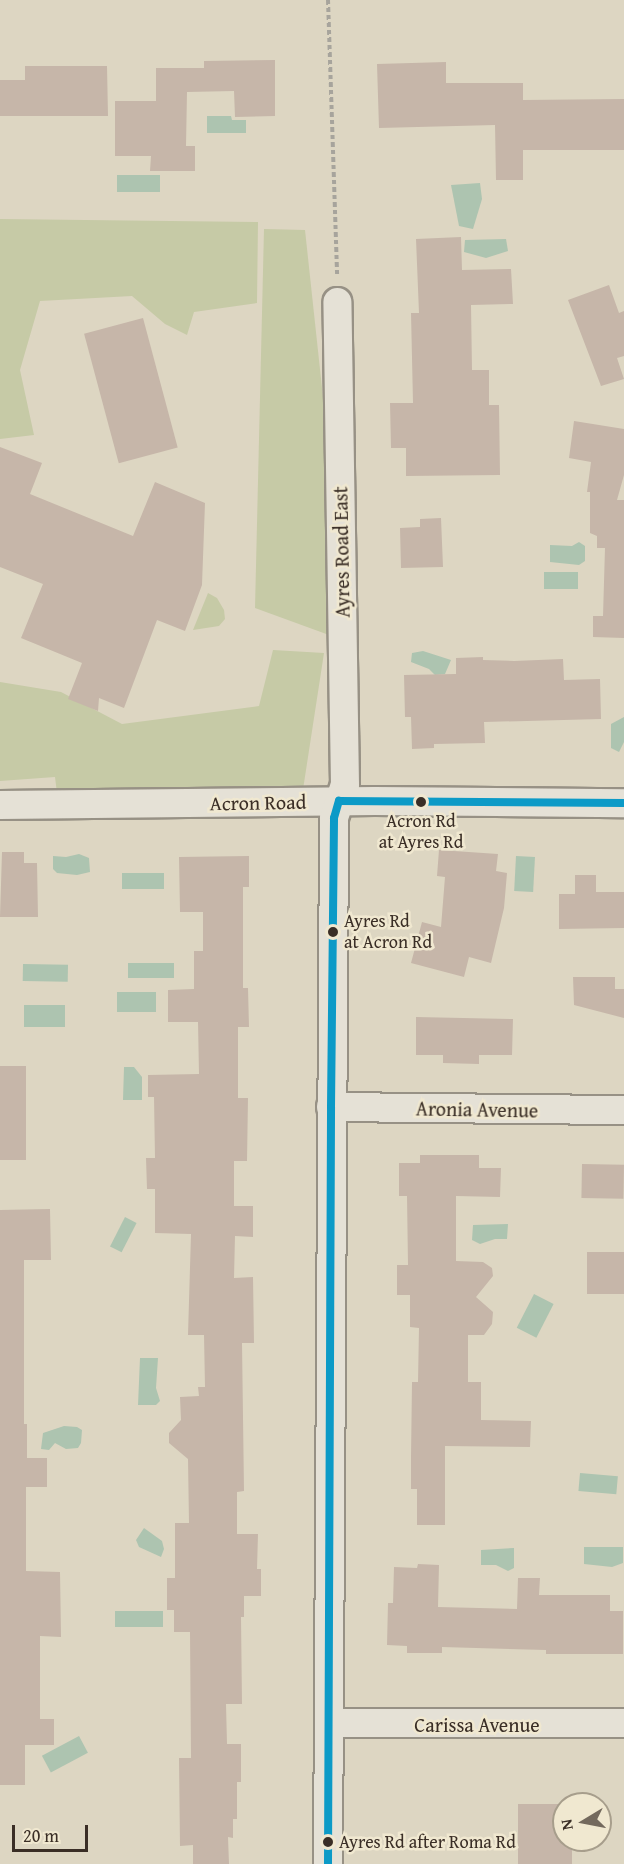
<!DOCTYPE html>
<style>
body{margin:0}
#map{position:relative;width:624px;height:1864px;overflow:hidden;background:#ddd6c2;font-family:"Gentium Book Plus",serif}
div>[style]{position:absolute}
[style*='--x']{left:calc(var(--x)*1px);top:calc(var(--y)*1px);width:calc(var(--w)*1px);rotate:calc(var(--a)*1deg)}
.green>*{inset:0;background:#c6caa6}
.water>*{inset:0;background:#adc4b0;transform-origin:0 0}
.building>*{inset:0;background:#c6b6a9;transform-origin:0 0}
.path>*{height:4px;margin-top:-2px;transform-origin:0;background:repeating-linear-gradient(90deg,#a7a49c 0 4.5px,transparent 0 7.5px)}
.roads{filter:drop-shadow(2px 0 #979185) drop-shadow(-2px 0 #979185) drop-shadow(0 2px #979185) drop-shadow(0 -2px #979185)}
.minor>*{height:28px;margin:-14px;padding:0 14px;transform-origin:14px;border-radius:14px;background:#e5e1d6}
.bus-1>*{height:8px;margin:-4px;padding:0 4px;transform-origin:4px;border-radius:4px;background:#0c9ac7}
.dots>*{width:16px;height:16px;translate:-50% -50%;box-sizing:border-box;border:3px solid #f0e8d0;border-radius:50%}
span{translate:-50% -50%;white-space:nowrap;text-align:center;line-height:1.15;-webkit-text-stroke:5px #f0e8d0;paint-order:stroke}
.bus-label{font-size:18px;color:#3a2e26}
.left{translate:0 -50%;text-align:left}
.street-label{font-size:20px;color:#3a2e26}
.north{position:absolute;left:552px;top:1792px;width:60px;height:60px;box-sizing:border-box;background:#f0e8d0;border:2px solid #a79e8c;border-radius:50%;rotate:260deg;font-size:16px;font-weight:700;line-height:24px;text-align:center;color:#3a2e26}
.north::after{content:'';display:block;margin:auto;width:21px;height:27px;background:#73695d;clip-path:polygon(50% 0,100% 100%,50% 72%,0 100%)}
.scale{position:absolute;left:12px;top:1825px;width:76px;height:27px;box-sizing:border-box;border:3px solid #3a2e26;border-top:0;padding-left:8px;font-size:18px;line-height:21px;white-space:nowrap;color:#3a2e26;-webkit-text-stroke:4px #f0e8d0;paint-order:stroke}
</style>
<div id="map">
<div class="green">
<i style="clip-path:polygon(0 219px,258px 222px,257px 303px,194px 312px,187px 335px,165px 324px,132px 296px,40px 301px,20px 370px,34px 435px,0 439px)"></i>
<i style="clip-path:polygon(264px 229px,305px 230px,326px 425px,329px 635px,255px 608px)"></i>
<i style="clip-path:polygon(208px 593px,217px 598px,224px 610px,225px 619px,219px 626px,193px 630px)"></i>
<i style="clip-path:polygon(273px 650px,324px 653px,302px 796px,57px 793px,55px 777px,0 781px,0 682px,61px 692px,122px 724px,259px 706px)"></i>
</div>
<div class="water">
<i style="clip-path:polygon(207px 116px,231px 116px,232px 120px,246px 120px,246px 133px,207px 133px)"></i>
<i style="left:160px;top:175px;width:17px;height:43px;rotate:90deg"></i>
<i style="clip-path:polygon(480px 183px,482px 199px,473px 229px,459px 226px,451px 185px)"></i>
<i style="clip-path:polygon(506px 239px,508px 251px,486px 258px,464px 252px,465px 240px)"></i>
<i style="clip-path:polygon(579px 542px,585px 546px,585px 561px,579px 565px,550px 562px,550px 545px,572px 546px)"></i>
<i style="left:544px;top:572px;width:34px;height:17px"></i>
<i style="clip-path:polygon(423px 651px,451px 660px,445px 674px,435px 675px,429px 669px,411px 662px,412px 653px)"></i>
<i style="clip-path:polygon(624px 717px,624px 742px,619px 752px,611px 748px,611px 724px)"></i>
<i style="clip-path:polygon(79px 854px,89px 858px,90px 872px,77px 875px,57px 873px,53px 869px,53px 856px,66px 857px)"></i>
<i style="left:516px;top:856px;width:19px;height:35px;rotate:3deg"></i>
<i style="left:122px;top:873px;width:42px;height:16px"></i>
<i style="left:128px;top:963px;width:46px;height:15px"></i>
<i style="left:23px;top:964px;width:45px;height:17px;rotate:1deg"></i>
<i style="left:156px;top:992px;width:20px;height:39px;rotate:90deg"></i>
<i style="left:65px;top:1005px;width:22px;height:41px;rotate:90deg"></i>
<i style="clip-path:polygon(124px 1067px,134px 1067px,142px 1077px,142px 1100px,123px 1100px)"></i>
<i style="left:125px;top:1217px;width:13px;height:33px;rotate:27deg"></i>
<i style="clip-path:polygon(508px 1224px,507px 1239px,495px 1239px,480px 1244px,472px 1240px,473px 1225px)"></i>
<i style="left:534px;top:1294px;width:22px;height:38px;rotate:27deg"></i>
<i style="clip-path:polygon(140px 1358px,158px 1358px,156px 1388px,160px 1401px,156px 1405px,138px 1405px)"></i>
<i style="clip-path:polygon(64px 1426px,77px 1427px,82px 1430px,81px 1443px,78px 1448px,66px 1449px,55px 1443px,49px 1450px,41px 1449px,43px 1433px)"></i>
<i style="left:580px;top:1473px;width:38px;height:18px;rotate:5deg"></i>
<i style="clip-path:polygon(144px 1528px,162px 1541px,164px 1549px,161px 1557px,139px 1547px,136px 1540px)"></i>
<i style="clip-path:polygon(584px 1547px,623px 1547px,623px 1563px,612px 1567px,584px 1564px)"></i>
<i style="clip-path:polygon(514px 1548px,514px 1568px,508px 1571px,496px 1565px,481px 1565px,481px 1550px)"></i>
<i style="left:163px;top:1611px;width:16px;height:48px;rotate:90deg"></i>
<i style="left:79px;top:1736px;width:19px;height:42px;rotate:62deg"></i>
</div>
<div class="building">
<i style="clip-path:polygon(275px 60px,275px 116px,235px 117px,234px 91px,187px 92px,186px 146px,195px 146px,195px 171px,150px 171px,151px 156px,115px 156px,115px 101px,156px 101px,156px 68px,204px 68px,204px 61px)"></i>
<i style="clip-path:polygon(446px 62px,446px 83px,523px 83px,523px 100px,624px 99px,624px 150px,523px 150px,523px 180px,496px 180px,495px 125px,379px 128px,377px 64px)"></i>
<i style="clip-path:polygon(25px 66px,107px 66px,108px 116px,0 116px,0 80px,25px 80px)"></i>
<i style="clip-path:polygon(461px 237px,462px 270px,511px 269px,513px 304px,471px 305px,472px 370px,489px 370px,489px 405px,499px 405px,500px 475px,406px 476px,406px 448px,391px 448px,390px 403px,413px 403px,411px 313px,419px 313px,416px 239px)"></i>
<i style="clip-path:polygon(609px 285px,619px 313px,624px 311px,624px 356px,617px 358px,624px 379px,601px 386px,568px 300px)"></i>
<i style="left:143px;top:318px;width:134px;height:61px;rotate:75deg"></i>
<i style="clip-path:polygon(574px 421px,624px 429px,624px 475px,617px 500px,624px 500px,624px 638px,593px 637px,593px 616px,603px 616px,605px 548px,597px 548px,597px 536px,590px 533px,590px 492px,587px 492px,591px 462px,569px 458px)"></i>
<i style="clip-path:polygon(0 447px,42px 463px,30px 494px,133px 536px,155px 482px,205px 503px,202px 585px,185px 631px,157px 620px,124px 708px,99px 698px,98px 711px,68px 699px,82px 663px,21px 638px,43px 584px,0 567px)"></i>
<i style="clip-path:polygon(441px 518px,443px 567px,401px 568px,400px 528px,420px 527px,420px 519px)"></i>
<i style="clip-path:polygon(483px 657px,483px 660px,514px 661px,563px 659px,564px 680px,600px 679px,601px 719px,484px 722px,485px 743px,434px 744px,434px 748px,412px 749px,411px 717px,405px 717px,404px 675px,456px 674px,456px 658px)"></i>
<i style="clip-path:polygon(439px 850px,498px 854px,496px 871px,507px 873px,504px 908px,491px 963px,469px 957px,464px 977px,411px 963px,422px 922px,441px 927px,445px 877px,437px 876px)"></i>
<i style="clip-path:polygon(2px 852px,24px 852px,24px 863px,37px 863px,38px 917px,0 917px)"></i>
<i style="clip-path:polygon(249px 856px,249px 887px,243px 887px,243px 988px,248px 988px,249px 1027px,238px 1027px,238px 1098px,248px 1098px,247px 1161px,234px 1161px,234px 1206px,253px 1206px,253px 1237px,235px 1236px,234px 1278px,253px 1277px,254px 1343px,242px 1343px,244px 1491px,237px 1492px,237px 1534px,258px 1534px,257px 1569px,261px 1569px,261px 1596px,244px 1596px,244px 1617px,241px 1617px,242px 1704px,226px 1704px,227px 1744px,241px 1744px,241px 1782px,237px 1782px,237px 1819px,233px 1819px,233px 1838px,228px 1837px,229px 1864px,193px 1864px,193px 1845px,180px 1846px,179px 1758px,191px 1758px,190px 1632px,174px 1632px,174px 1610px,167px 1610px,167px 1578px,175px 1578px,175px 1523px,189px 1523px,188px 1459px,169px 1443px,169px 1433px,181px 1420px,180px 1397px,199px 1396px,198px 1387px,205px 1387px,204px 1335px,188px 1335px,191px 1234px,155px 1233px,155px 1189px,147px 1189px,146px 1158px,155px 1158px,154px 1097px,148px 1097px,148px 1075px,199px 1074px,198px 1022px,168px 1022px,168px 990px,194px 989px,194px 951px,203px 951px,203px 912px,180px 912px,179px 857px)"></i>
<i style="clip-path:polygon(575px 875px,596px 875px,596px 892px,624px 892px,624px 928px,559px 929px,559px 894px,575px 894px)"></i>
<i style="clip-path:polygon(573px 977px,615px 977px,615px 989px,624px 989px,624px 1018px,574px 1005px)"></i>
<i style="clip-path:polygon(416px 1017px,513px 1019px,512px 1055px,479px 1055px,479px 1064px,443px 1063px,443px 1055px,416px 1055px)"></i>
<i style="left:0;top:1066px;width:26px;height:94px"></i>
<i style="clip-path:polygon(420px 1155px,479px 1155px,479px 1168px,501px 1168px,500px 1197px,456px 1196px,456px 1261px,483px 1262px,492px 1268px,493px 1276px,476px 1297px,493px 1312px,492px 1324px,484px 1335px,468px 1335px,468px 1382px,481px 1382px,481px 1420px,531px 1421px,530px 1447px,445px 1446px,445px 1525px,417px 1525px,417px 1489px,411px 1489px,411px 1457px,412px 1382px,418px 1382px,419px 1328px,410px 1327px,410px 1295px,397px 1295px,397px 1265px,408px 1265px,407px 1196px,399px 1196px,399px 1163px,420px 1163px)"></i>
<i style="left:582px;top:1164px;width:42px;height:34px;rotate:1deg"></i>
<i style="clip-path:polygon(50px 1209px,51px 1260px,24px 1260px,24px 1424px,27px 1424px,27px 1458px,47px 1458px,47px 1487px,26px 1487px,26px 1571px,60px 1572px,61px 1637px,40px 1636px,40px 1719px,54px 1719px,54px 1745px,25px 1745px,25px 1785px,0 1785px,0 1210px)"></i>
<i style="left:587px;top:1252px;width:37px;height:42px"></i>
<i style="clip-path:polygon(418px 1564px,439px 1565px,438px 1607px,517px 1609px,518px 1578px,540px 1578px,539px 1595px,610px 1595px,610px 1611px,623px 1611px,623px 1654px,546px 1654px,546px 1650px,442px 1647px,442px 1653px,407px 1653px,407px 1646px,387px 1645px,388px 1603px,393px 1603px,394px 1567px,417px 1568px)"></i>
<i style="clip-path:polygon(518px 1804px,564px 1804px,564px 1840px,572px 1840px,572px 1864px,518px 1864px)"></i>
</div>
<div class="path">
<i style="--x:328;--y:0;--w:277;--a:88.1"></i>
</div>
<div class="roads">
<div class="minor">
<i style="--x:0;--y:805;--w:375;--a:-0.6"></i>
<i style="--x:375;--y:801;--w:249;--a:0.5"></i>
<i style="--x:331;--y:1107;--w:293;--a:0.6"></i>
<i style="--x:330;--y:1723;--w:294;--a:0"></i>
<i style="--x:328;--y:1864;--w:1046;--a:-89.67"></i>
<i style="--x:334;--y:818;--w:35;--a:-72"></i>
<i style="--x:345;--y:785;--w:483;--a:-90.9"></i>
</div>
</div>
<div class="bus-1">
<i style="--x:339;--y:801;--w:285;--a:0.4"></i>
<i style="--x:328;--y:1864;--w:757;--a:-89.77"></i>
<i style="--x:331;--y:1107;--w:289;--a:-89.4"></i>
<i style="--x:334;--y:818;--w:18;--a:-74"></i>
</div>
<div class="dots">
<i style="left:421px;top:802px;background:#3a2e26"></i>
<i style="left:333px;top:932px;background:#3a2e26"></i>
<i style="left:328px;top:1842px;background:#3a2e26"></i>
</div>
<div class="bus-label">
<span style="left:421px;top:832px">Acron Rd<br>at Ayres Rd</span>
<span class="left" style="left:344px;top:932px">Ayres Rd<br>at Acron Rd</span>
<span class="left" style="left:339px;top:1842px">Ayres Rd after Roma Rd</span>
</div>
<div class="street-label">
<span style="left:341px;top:552px;rotate:-91deg">Ayres Road East</span>
<span style="left:258px;top:802px;rotate:-1deg">Acron Road</span>
<span style="left:477px;top:1109px;rotate:1deg">Aronia Avenue</span>
<span style="left:477px;top:1724px">Carissa Avenue</span>
</div>
<div class="north">N</div>
<div class="scale">20 m</div>
</div>
